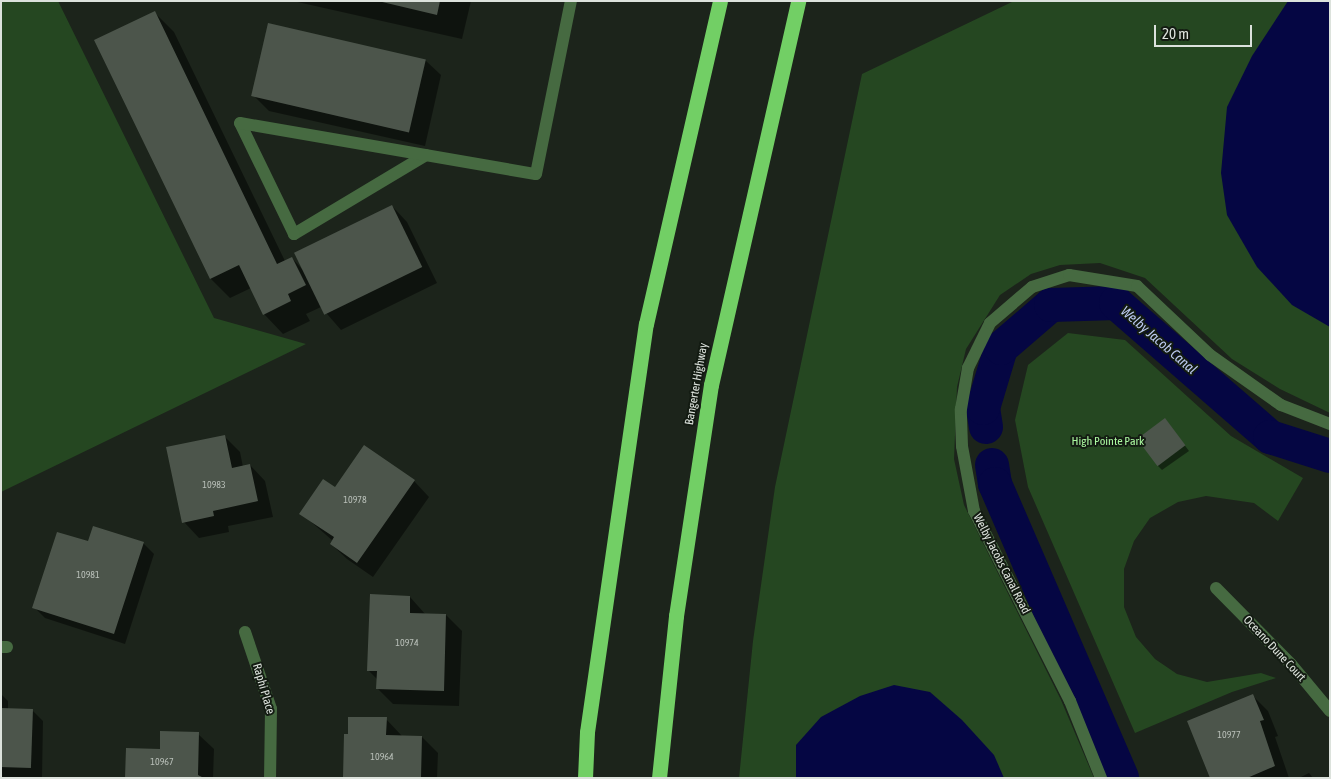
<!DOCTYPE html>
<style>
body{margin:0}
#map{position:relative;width:1331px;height:779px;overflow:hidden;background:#1c241b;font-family:"Asap Condensed",sans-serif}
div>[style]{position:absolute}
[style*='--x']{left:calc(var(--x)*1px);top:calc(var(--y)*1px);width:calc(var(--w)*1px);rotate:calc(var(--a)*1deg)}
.green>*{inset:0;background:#254721}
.water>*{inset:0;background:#050643}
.shadow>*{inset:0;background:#0007}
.canal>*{height:34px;margin:-17px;padding:0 17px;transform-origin:17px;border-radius:17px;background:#050643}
.building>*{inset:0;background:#4c554b;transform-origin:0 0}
.lane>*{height:12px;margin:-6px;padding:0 6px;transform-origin:6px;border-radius:6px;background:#466a41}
.street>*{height:12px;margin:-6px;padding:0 6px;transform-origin:6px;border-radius:6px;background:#466a41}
.highway>*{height:15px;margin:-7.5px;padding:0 7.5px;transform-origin:7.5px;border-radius:7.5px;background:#72cf65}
span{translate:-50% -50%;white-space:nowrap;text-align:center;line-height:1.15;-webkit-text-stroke:4px #131b12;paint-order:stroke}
.number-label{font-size:10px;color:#b8bfb8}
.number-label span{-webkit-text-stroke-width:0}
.street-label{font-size:12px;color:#dce2dc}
.park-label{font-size:12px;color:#abf8a0}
.water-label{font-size:14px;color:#bdcbf2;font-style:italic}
.frame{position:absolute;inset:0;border:2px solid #dce2dc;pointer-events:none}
.scale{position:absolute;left:1154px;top:25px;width:98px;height:22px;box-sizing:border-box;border:2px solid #dce2dc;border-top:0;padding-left:6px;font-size:15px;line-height:18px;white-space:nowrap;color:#dce2dc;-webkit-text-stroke:4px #131b12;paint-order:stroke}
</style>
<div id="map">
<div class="green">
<i style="clip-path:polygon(1px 1px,58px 1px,214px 318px,306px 344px,1px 492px)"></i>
<i style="clip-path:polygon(1014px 1px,1330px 1px,1330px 413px,1280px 389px,1232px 359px,1145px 278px,1100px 263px,1060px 265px,1031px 274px,1000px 295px,966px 349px,957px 387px,954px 459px,964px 505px,1061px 700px,1094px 778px,739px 778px,753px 641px,775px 487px,862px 74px)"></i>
<i style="clip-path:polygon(1068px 333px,1125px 340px,1231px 436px,1303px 478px,1278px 521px,1254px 503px,1206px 496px,1178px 502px,1150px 518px,1134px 541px,1124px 569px,1124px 607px,1136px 637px,1155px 659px,1177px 674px,1207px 682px,1261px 673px,1276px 678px,1232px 692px,1135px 733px,1028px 487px,1015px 420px,1028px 365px)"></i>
</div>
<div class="water">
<i style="clip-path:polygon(1288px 1px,1330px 1px,1330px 327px,1292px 305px,1257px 267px,1227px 215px,1221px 173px,1227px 107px,1252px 56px)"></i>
<i style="clip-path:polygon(894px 685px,930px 692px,962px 720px,994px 755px,1004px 778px,796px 778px,796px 745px,821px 717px,860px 696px)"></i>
</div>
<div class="shadow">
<i style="clip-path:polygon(293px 1px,471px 1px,462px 39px)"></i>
<i style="clip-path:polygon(155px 13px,174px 32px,285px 261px,292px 258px,302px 269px,392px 206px,407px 222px,437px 283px,341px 330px,321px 307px,306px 314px,310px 321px,283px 334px,264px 314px,251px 288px,230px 298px,211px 279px)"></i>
<i style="clip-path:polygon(425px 60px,441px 75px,425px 146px,269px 111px,253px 95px)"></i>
<i style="clip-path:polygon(1165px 419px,1189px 451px,1162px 470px,1157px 465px)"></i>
<i style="clip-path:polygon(224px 436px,240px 452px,243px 467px,250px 465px,265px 481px,273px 517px,228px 526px,229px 532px,199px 538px,184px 522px)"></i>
<i style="clip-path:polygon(414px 481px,429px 497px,373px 577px,347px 559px,331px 544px,333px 541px,301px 513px,335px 489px)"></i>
<i style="clip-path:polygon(89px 543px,143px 543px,154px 554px,125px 644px,45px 618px,34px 607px)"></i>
<i style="clip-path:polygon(410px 597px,426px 615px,446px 615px,462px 631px,459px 706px,393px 704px,377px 688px,378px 680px,369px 671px)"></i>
<i style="clip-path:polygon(1px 694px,8px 701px,8px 709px,32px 710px,43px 721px,42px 778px,1px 777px)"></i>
<i style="clip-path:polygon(1253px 696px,1268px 711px,1278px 736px,1275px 737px,1289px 778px,1211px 778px)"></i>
<i style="clip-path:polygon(386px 719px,402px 736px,422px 737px,438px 753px,437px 778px,344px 778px)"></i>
<i style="clip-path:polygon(198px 734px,214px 749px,213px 778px,126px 778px)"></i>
<i style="clip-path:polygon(1309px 773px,1313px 778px,1299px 778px)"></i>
</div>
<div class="canal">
<i style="--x:986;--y:427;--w:19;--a:-99"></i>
<i style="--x:983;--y:408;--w:63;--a:-73.3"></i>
<i style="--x:1001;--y:348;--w:66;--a:-40.7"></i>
<i style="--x:1051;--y:305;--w:65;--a:-1.8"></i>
<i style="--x:1116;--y:303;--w:204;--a:41"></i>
<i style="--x:1270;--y:437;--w:63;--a:17.6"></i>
<i style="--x:992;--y:465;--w:19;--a:81"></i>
<i style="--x:995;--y:484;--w:320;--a:66.6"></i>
</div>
<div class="building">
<i style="clip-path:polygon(378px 1px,440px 1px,437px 15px)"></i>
<i style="clip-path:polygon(155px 11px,277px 264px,292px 257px,306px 285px,288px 294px,291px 301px,263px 315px,239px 265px,210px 279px,94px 40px)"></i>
<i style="left:268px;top:23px;width:162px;height:75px;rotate:13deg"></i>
<i style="left:392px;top:205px;width:69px;height:109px;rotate:64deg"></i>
<i style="left:1165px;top:418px;width:34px;height:35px;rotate:53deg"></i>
<i style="clip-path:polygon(225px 435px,232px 468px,250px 464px,258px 501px,213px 511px,214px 516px,182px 523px,166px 447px)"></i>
<i style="clip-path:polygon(364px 445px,415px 480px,357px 563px,330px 544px,334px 537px,299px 514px,323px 479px,335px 487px)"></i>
<i style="clip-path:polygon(93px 526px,144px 542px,114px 634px,32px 608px,57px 532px,88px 541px)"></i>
<i style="clip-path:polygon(370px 594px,410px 596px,410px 613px,446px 614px,444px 691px,376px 689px,377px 671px,367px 671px)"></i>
<i style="clip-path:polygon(1253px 694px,1264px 720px,1260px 721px,1275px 766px,1247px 778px,1210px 778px,1187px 721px)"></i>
<i style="left:1px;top:708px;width:32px;height:59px;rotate:2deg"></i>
<i style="clip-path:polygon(348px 717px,387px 717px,386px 735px,422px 736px,421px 778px,343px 778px,344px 734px,348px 734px)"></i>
<i style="clip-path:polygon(160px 731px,199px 732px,198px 775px,204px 778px,125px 778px,126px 748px,160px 749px)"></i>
</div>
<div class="lane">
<i style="--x:426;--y:155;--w:154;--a:149.1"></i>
<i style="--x:294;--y:234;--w:123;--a:-115.9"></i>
<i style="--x:240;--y:123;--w:300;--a:9.8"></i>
<i style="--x:536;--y:174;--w:177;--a:-78.6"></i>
<i style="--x:1101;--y:778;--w:83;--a:-111.9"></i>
<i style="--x:1070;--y:701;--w:213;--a:-116.8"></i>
<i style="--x:974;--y:511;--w:66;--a:-100.5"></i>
<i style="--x:962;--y:446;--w:37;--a:-92"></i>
<i style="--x:961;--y:409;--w:42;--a:-80.3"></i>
<i style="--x:968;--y:368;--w:50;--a:-63.9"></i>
<i style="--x:990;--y:323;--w:55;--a:-40.6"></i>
<i style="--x:1032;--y:287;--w:39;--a:-18"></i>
<i style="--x:1069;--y:275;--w:69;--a:9.2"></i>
<i style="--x:1137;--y:286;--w:100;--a:43.4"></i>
<i style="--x:1210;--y:355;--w:87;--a:35.2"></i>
<i style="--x:1281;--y:405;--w:53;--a:21.2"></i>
</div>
<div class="street">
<i style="--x:1216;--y:588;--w:107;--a:45.4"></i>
<i style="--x:1291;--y:664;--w:61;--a:50.3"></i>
<i style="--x:245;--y:632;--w:81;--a:71.3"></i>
<i style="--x:271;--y:709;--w:69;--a:90.8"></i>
<i style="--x:1;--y:647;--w:6;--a:0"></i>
</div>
<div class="highway">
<i style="--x:585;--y:778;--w:46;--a:-87.5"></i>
<i style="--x:587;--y:732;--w:412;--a:-81.8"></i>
<i style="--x:646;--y:324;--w:331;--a:-77.1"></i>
<i style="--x:659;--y:778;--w:163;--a:-84"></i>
<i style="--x:676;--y:616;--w:234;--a:-81.4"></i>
<i style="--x:711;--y:385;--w:394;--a:-77.2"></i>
</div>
<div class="number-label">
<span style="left:214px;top:485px">10983</span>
<span style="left:355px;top:500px">10978</span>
<span style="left:88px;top:575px">10981</span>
<span style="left:407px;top:643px">10974</span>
<span style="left:1229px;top:735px">10977</span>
<span style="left:382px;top:757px">10964</span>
<span style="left:162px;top:762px">10967</span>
</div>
<div class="street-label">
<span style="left:697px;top:384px;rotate:-80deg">Bangerter Highway</span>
<span style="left:1001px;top:564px;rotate:63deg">Welby Jacobs Canal Road</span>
<span style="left:1274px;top:649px;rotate:47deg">Oceano Dune Court</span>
<span style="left:263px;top:689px;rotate:74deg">Raphi Place</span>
</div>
<div class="park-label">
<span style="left:1108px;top:442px">High Pointe Park</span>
</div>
<div class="water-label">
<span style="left:1159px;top:340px;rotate:41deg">Welby Jacob Canal</span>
</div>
<div class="frame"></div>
<div class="scale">20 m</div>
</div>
